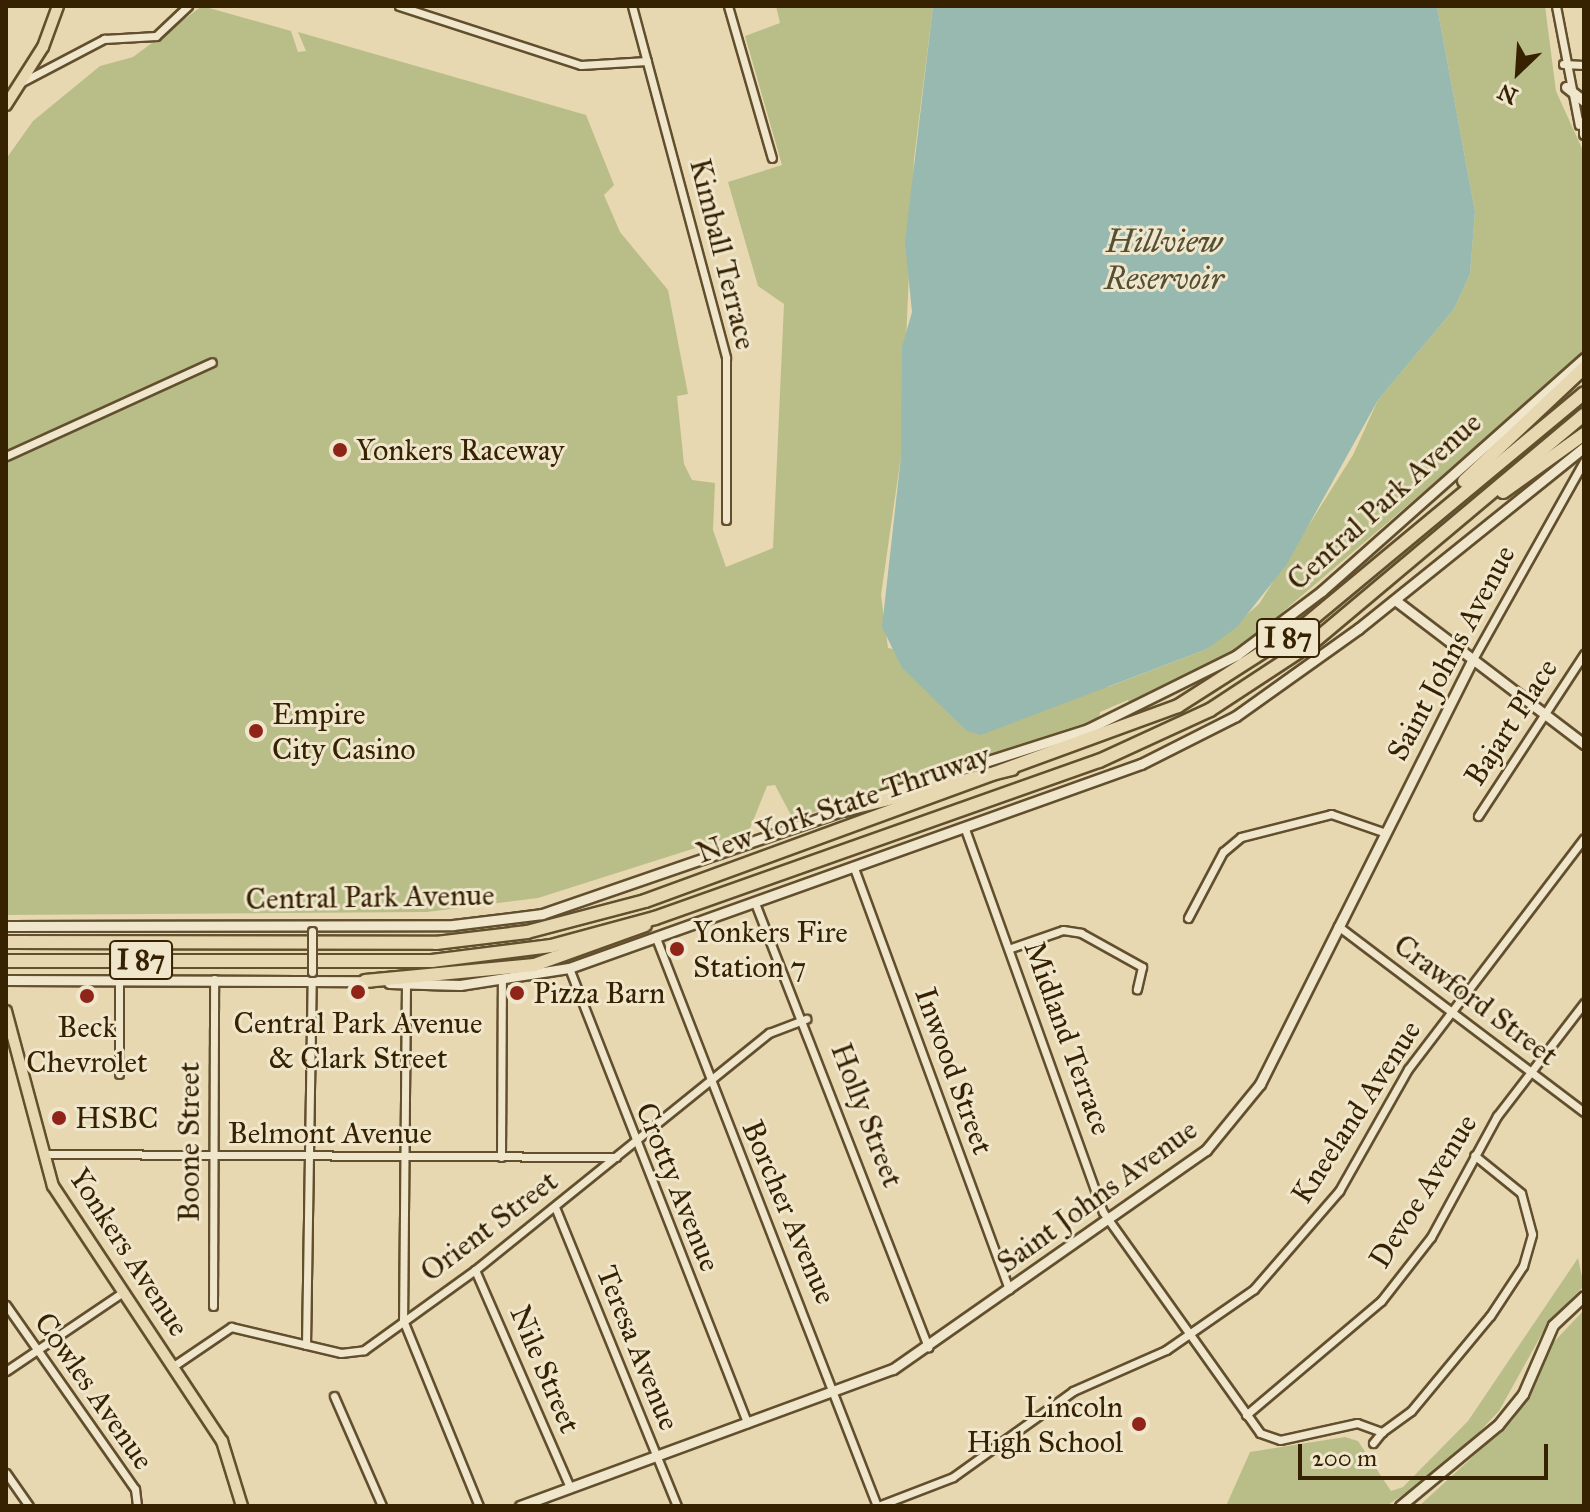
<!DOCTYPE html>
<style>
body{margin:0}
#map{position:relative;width:1590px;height:1512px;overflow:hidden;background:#e7d8b1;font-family:"IM FELL Great Primer",serif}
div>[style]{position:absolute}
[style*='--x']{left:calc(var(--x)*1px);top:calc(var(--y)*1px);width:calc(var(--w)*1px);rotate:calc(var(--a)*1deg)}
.green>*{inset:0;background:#b9be89}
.water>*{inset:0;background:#97b9af}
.roads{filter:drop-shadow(2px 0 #624f2d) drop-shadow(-2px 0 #624f2d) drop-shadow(0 2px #624f2d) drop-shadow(0 -2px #624f2d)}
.street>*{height:7px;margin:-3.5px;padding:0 3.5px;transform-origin:3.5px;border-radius:3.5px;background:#efe6cc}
.secondary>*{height:9px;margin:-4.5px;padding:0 4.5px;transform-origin:4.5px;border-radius:4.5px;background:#efe6cc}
.primary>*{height:10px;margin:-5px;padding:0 5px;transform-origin:5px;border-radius:5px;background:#e7d8b1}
.highway>*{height:12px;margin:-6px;padding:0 6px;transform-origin:6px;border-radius:6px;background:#e7d8b1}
.bridges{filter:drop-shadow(2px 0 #624f2d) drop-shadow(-2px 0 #624f2d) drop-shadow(0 2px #624f2d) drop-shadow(0 -2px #624f2d)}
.street-bridge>*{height:7px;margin:-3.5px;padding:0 3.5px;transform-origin:3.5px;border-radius:3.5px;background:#efe6cc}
.dots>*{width:22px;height:22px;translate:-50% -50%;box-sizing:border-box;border:4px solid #efe6cc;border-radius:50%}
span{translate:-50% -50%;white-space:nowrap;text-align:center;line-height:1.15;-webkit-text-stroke:6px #efe6cc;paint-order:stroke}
.shield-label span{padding:2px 6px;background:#efe6cc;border:2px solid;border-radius:6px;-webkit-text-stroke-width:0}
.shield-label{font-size:28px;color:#362101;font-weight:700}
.street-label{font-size:30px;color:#362101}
.poi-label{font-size:30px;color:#362101}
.left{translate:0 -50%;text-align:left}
.right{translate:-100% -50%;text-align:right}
.water-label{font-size:32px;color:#534f35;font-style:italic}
.frame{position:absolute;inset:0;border:8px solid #362101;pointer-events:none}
.north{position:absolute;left:1478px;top:32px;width:80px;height:80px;-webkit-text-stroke:6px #efe6cc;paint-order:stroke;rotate:205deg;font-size:22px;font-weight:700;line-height:32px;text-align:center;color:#362101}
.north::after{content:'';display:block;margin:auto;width:28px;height:36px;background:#362101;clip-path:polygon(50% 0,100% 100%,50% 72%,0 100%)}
.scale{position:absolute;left:1298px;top:1444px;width:250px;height:36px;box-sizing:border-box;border:4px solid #362101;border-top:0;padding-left:10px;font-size:24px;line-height:28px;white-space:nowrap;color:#362101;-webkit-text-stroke:6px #efe6cc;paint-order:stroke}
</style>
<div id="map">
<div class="green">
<i style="clip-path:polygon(202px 6px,291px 31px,298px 52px,306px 51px,298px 32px,586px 115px,614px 185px,604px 195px,620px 232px,668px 290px,688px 394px,677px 396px,684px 464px,692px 480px,715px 483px,713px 530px,726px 567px,773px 548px,784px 304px,758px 286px,728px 182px,782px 165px,745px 36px,780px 23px,776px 6px,933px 6px,914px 159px,901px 456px,881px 595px,888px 648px,1108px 687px,1207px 649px,1259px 604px,1353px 455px,1378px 400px,1454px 309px,1470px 274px,1475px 212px,1437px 6px,1545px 6px,1556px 91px,1584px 153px,1584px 355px,1237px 651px,1132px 707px,1128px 700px,1100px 712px,1099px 720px,793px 819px,775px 785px,767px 786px,749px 831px,538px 898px,427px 912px,6px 915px,6px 159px,33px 121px,100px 66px,133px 57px)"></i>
<i style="clip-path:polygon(1578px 1258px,1584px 1286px,1549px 1321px,1499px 1411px,1445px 1468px,1386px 1506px,1226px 1506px,1250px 1452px,1345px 1437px,1358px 1441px,1391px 1491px,1403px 1487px,1468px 1421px)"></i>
<i style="clip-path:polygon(1584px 1310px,1584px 1506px,1419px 1506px,1513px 1420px,1549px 1347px)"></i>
</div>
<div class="water">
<i style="clip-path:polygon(933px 6px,1437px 6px,1475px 212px,1470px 274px,1454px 309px,1378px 400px,1287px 564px,1237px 627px,1207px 649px,981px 735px,967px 731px,902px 668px,882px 627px,901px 456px,902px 347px,912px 312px,905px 242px)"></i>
</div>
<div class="roads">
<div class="street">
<i style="--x:399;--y:6;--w:191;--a:18"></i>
<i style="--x:581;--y:65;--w:66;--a:-3.5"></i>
<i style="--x:632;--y:6;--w:364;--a:75"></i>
<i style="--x:726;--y:358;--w:162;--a:90"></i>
<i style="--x:728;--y:6;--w:158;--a:73.9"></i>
<i style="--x:1556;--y:6;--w:121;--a:79.1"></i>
<i style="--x:1563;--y:64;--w:21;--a:3"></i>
<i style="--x:22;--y:82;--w:93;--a:-27.7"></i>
<i style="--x:104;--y:39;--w:52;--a:-3.3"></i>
<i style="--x:156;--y:36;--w:44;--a:-43.2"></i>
<i style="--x:6;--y:456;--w:226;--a:-24.5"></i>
<i style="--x:1473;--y:659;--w:227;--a:-60.7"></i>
<i style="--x:1478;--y:816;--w:194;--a:-56.8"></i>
<i style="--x:965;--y:829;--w:407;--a:70.2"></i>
<i style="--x:1103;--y:1212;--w:271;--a:54.6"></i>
<i style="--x:1260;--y:1433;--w:21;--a:19"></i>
<i style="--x:1280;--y:1440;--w:79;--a:-12.4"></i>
<i style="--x:1357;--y:1423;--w:27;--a:20"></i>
<i style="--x:1382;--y:1432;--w:36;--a:-36"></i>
<i style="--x:1411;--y:1411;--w:124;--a:-50.3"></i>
<i style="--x:1490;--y:1316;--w:60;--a:-56.6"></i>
<i style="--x:1523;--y:1266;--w:33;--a:-74"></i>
<i style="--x:1532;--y:1234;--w:42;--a:-105"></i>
<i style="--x:1521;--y:1193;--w:60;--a:-141"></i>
<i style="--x:854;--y:868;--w:449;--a:69.8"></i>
<i style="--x:755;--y:903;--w:477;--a:68.7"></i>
<i style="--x:1188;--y:918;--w:75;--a:-62.1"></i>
<i style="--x:1223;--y:852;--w:23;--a:-40"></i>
<i style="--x:1241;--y:837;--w:93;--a:-14.3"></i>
<i style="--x:1331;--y:814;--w:55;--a:19.1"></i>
<i style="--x:1338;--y:926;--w:308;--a:37.1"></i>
<i style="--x:656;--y:938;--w:609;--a:68.74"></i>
<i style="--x:1011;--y:948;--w:55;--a:-19.1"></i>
<i style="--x:1063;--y:930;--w:18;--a:9"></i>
<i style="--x:1081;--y:933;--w:70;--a:29.1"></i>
<i style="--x:1142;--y:967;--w:23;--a:103"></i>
<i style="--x:569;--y:968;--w:489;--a:68.6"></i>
<i style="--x:406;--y:984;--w:336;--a:90.5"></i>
<i style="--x:403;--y:1320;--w:201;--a:67.8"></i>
<i style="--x:119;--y:1074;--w:95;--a:-90"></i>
<i style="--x:44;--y:1154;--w:572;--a:0.3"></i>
<i style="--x:501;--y:1157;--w:176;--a:-89.7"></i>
<i style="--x:555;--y:1207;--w:323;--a:67.8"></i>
<i style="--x:475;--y:1270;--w:237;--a:66.4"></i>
<i style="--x:6;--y:1305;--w:225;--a:55"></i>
<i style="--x:135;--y:1489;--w:17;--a:83"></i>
<i style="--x:213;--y:1306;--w:327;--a:-89.8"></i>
<i style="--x:306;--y:1345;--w:366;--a:-89.1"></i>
<i style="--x:175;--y:1365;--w:68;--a:-34.2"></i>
<i style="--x:231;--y:1327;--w:113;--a:13.3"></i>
<i style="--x:341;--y:1353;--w:23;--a:-7"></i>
<i style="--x:364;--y:1350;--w:137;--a:-35.8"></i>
<i style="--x:475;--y:1270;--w:378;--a:-38.9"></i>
<i style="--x:769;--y:1033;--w:40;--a:-21"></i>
<i style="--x:6;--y:1371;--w:141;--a:-34"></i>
<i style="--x:334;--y:1396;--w:120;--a:66.4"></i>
<i style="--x:1246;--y:1415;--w:177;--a:-40.2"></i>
<i style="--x:1381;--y:1301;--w:81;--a:-52"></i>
<i style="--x:1431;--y:1237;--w:138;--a:-61.4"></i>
<i style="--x:1497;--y:1116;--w:143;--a:-52.4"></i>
<i style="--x:1373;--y:1443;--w:14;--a:-51"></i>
<i style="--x:6;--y:1473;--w:40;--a:55.1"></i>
<i style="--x:878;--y:1506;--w:80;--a:-21.1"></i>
<i style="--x:953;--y:1477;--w:148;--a:-35.6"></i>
<i style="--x:1073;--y:1391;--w:102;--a:-23.8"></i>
<i style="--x:1166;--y:1350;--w:107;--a:-34.7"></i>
<i style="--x:1254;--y:1289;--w:130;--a:-49.1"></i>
<i style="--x:1339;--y:1191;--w:140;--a:-60.5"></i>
<i style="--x:1408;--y:1069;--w:290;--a:-52.7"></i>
</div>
<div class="secondary">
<i style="--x:1566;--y:87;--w:23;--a:38"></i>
<i style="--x:1584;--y:121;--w:13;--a:90"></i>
<i style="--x:1395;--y:600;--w:238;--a:37.3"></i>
<i style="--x:866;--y:800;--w:233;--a:-17.7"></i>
<i style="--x:1088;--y:729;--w:166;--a:-26.4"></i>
<i style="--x:1237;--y:655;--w:106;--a:-37"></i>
<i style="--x:1322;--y:591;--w:351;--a:-41.6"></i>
<i style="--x:6;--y:926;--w:447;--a:-0.1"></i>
<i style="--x:453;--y:925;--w:90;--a:-7"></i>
<i style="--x:542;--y:914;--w:325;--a:-19"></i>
<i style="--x:6;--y:980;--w:365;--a:0.2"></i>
<i style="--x:389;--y:983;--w:71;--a:1.6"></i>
<i style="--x:460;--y:985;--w:110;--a:-8.9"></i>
<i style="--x:569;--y:968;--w:607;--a:-19.63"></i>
<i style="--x:1141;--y:764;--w:106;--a:-26.8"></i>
<i style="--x:1236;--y:716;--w:150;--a:-35.5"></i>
<i style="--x:1358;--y:629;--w:290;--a:-38.8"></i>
<i style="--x:520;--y:1506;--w:397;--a:-20.2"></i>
<i style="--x:893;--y:1369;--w:382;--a:-35"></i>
<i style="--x:1206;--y:1150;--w:85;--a:-50.7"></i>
<i style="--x:1260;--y:1084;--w:475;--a:-63.4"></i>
<i style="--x:1400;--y:1506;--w:127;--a:-39.6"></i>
<i style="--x:1498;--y:1425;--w:40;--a:-51"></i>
<i style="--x:1523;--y:1394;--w:75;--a:-66.5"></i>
<i style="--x:1553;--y:1325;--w:42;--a:-43.1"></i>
</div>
<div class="primary">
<i style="--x:6;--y:105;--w:69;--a:-57.5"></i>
<i style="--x:43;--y:47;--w:44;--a:-69.9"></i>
<i style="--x:6;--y:1011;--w:181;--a:75"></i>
<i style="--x:53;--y:1186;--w:306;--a:56.5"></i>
<i style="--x:222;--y:1441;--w:68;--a:72.9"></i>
</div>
<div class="highway">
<i style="--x:1464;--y:481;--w:165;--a:-43.3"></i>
<i style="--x:1503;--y:492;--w:100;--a:-35.6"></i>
<i style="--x:844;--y:810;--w:173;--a:-13.7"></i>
<i style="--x:6;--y:942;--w:430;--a:0.1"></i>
<i style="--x:436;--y:943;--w:92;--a:-6.9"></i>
<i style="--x:527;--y:932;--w:122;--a:-14.7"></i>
<i style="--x:645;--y:901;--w:568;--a:-20.1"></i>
<i style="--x:1178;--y:706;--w:152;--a:-32.6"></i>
<i style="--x:1306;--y:624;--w:361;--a:-39.7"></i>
<i style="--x:6;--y:961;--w:426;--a:0"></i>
<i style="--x:432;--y:961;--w:120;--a:-7.2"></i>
<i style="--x:551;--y:946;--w:108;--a:-15.1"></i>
<i style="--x:655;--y:918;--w:471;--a:-19.5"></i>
<i style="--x:1099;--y:761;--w:122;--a:-24.7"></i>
<i style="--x:1210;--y:710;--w:122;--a:-33.3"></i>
<i style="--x:1312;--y:643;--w:355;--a:-40"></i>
<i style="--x:365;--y:981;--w:170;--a:-5.4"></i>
<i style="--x:534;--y:965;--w:118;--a:-19.8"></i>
</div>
</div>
<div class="bridges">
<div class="street-bridge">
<i style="--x:312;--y:972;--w:41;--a:-90"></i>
</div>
</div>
<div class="dots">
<i style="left:340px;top:450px;background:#8f2418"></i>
<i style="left:256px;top:731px;background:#8f2418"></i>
<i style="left:677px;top:949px;background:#8f2418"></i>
<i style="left:358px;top:992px;background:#8f2418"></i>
<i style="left:517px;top:993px;background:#8f2418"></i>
<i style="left:87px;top:996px;background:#8f2418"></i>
<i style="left:59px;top:1118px;background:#8f2418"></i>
<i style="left:1139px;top:1424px;background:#8f2418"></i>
</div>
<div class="shield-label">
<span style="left:1288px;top:638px">I 87</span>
<span style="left:141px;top:960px">I 87</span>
</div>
<div class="street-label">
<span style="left:723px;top:254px;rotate:76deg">Kimball Terrace</span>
<span style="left:1384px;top:501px;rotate:-42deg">Central Park Avenue</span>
<span style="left:1451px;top:653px;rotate:-62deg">Saint Johns Avenue</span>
<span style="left:1511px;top:722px;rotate:-57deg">Bajart Place</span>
<span style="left:843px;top:804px;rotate:-19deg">New York State Thruway</span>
<span style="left:370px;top:897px;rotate:-1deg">Central Park Avenue</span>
<span style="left:1476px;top:1000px;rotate:37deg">Crawford Street</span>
<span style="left:1068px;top:1038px;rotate:70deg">Midland Terrace</span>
<span style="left:954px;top:1071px;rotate:70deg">Inwood Street</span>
<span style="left:1356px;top:1112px;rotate:-57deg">Kneeland Avenue</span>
<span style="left:867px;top:1115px;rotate:69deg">Holly Street</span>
<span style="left:330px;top:1133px">Belmont Avenue</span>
<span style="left:189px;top:1142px;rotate:-90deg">Boone Street</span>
<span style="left:678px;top:1187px;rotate:68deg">Crotty Avenue</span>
<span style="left:1423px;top:1191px;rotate:-58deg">Devoe Avenue</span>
<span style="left:1097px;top:1196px;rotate:-36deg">Saint Johns Avenue</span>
<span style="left:789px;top:1212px;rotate:67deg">Borcher Avenue</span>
<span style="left:489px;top:1226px;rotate:-37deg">Orient Street</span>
<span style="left:129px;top:1252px;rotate:57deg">Yonkers Avenue</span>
<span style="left:638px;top:1348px;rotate:68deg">Teresa Avenue</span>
<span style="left:545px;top:1369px;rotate:67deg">Nile Street</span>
<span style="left:94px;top:1391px;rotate:55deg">Cowles Avenue</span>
</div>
<div class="poi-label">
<span class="left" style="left:356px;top:450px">Yonkers Raceway</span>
<span class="left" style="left:272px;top:731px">Empire<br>City Casino</span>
<span class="left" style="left:693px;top:949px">Yonkers Fire<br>Station 7</span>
<span class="left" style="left:533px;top:993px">Pizza Barn</span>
<span style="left:358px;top:1040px">Central Park Avenue<br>&amp; Clark Street</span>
<span style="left:87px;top:1044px">Beck<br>Chevrolet</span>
<span class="left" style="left:75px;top:1118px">HSBC</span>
<span class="right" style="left:1123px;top:1424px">Lincoln<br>High School</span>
</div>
<div class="water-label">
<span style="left:1164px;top:261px">Hillview<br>Reservoir</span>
</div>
<div class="frame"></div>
<div class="north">N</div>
<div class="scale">200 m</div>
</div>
